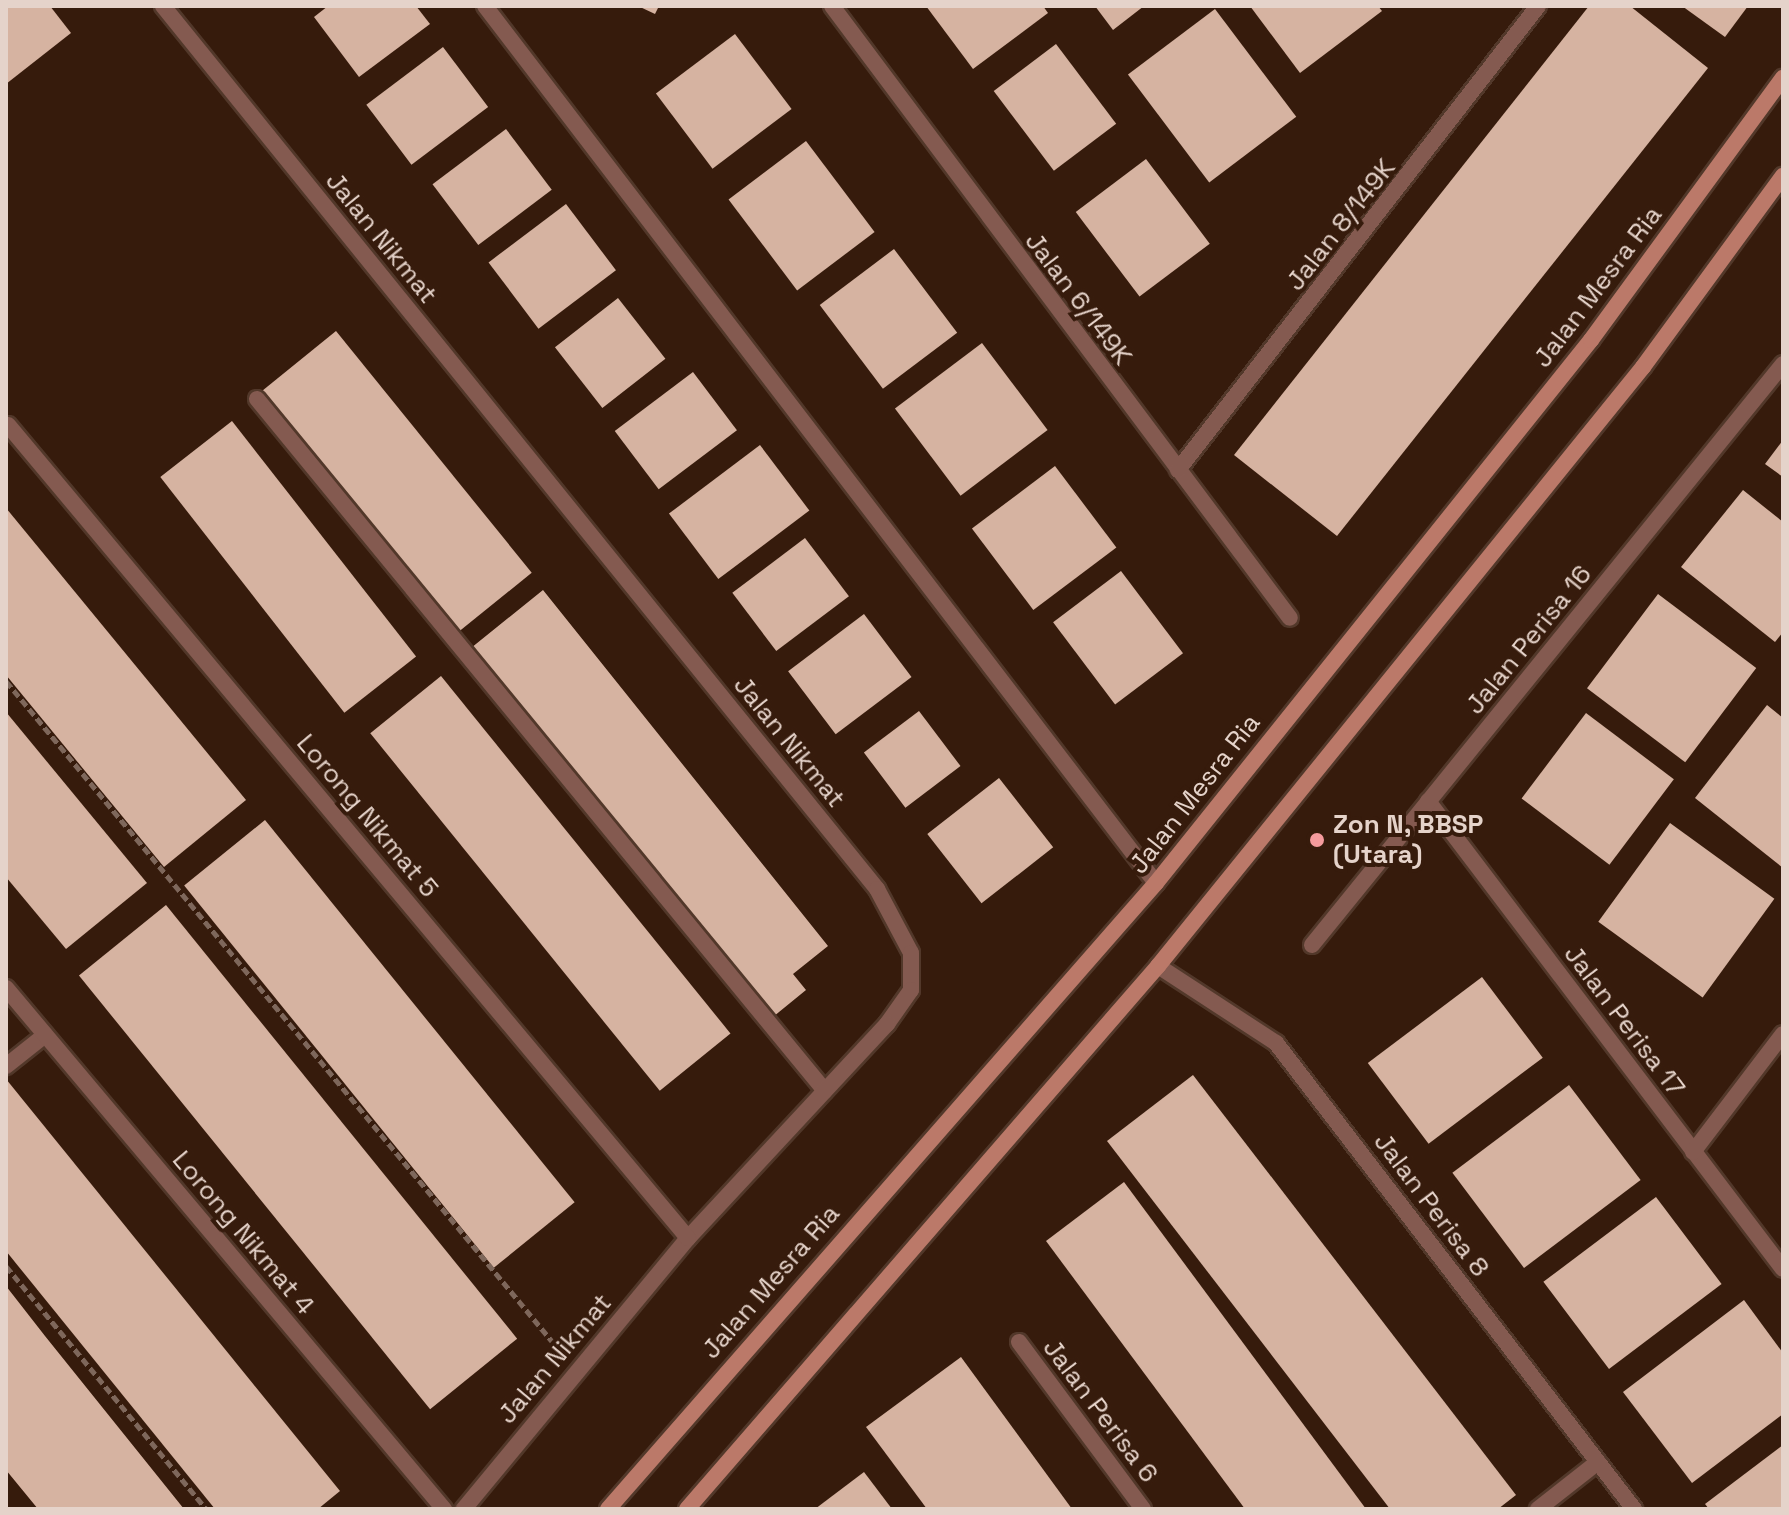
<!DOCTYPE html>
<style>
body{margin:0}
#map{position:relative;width:1789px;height:1515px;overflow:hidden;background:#361b0c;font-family:"Space Grotesk",sans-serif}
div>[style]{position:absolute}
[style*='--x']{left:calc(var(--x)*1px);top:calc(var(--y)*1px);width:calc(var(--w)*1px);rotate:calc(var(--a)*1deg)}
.building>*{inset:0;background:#d6b3a1;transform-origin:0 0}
.path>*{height:5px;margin-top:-2.5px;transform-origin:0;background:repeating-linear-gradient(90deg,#7e675b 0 8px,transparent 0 12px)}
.roads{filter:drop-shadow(2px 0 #52382a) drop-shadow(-2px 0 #52382a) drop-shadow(0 2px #52382a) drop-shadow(0 -2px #52382a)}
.lane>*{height:16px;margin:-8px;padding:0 8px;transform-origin:8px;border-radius:8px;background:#845a50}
.street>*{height:16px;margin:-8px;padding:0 8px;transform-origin:8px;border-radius:8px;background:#845a50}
.secondary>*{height:16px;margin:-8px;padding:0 8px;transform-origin:8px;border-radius:8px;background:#bb7969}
.dots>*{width:22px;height:22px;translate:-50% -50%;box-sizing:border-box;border:4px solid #361b0c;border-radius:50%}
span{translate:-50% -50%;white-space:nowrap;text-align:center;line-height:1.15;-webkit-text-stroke:8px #361b0c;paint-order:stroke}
.street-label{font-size:26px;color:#e5d3ca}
.poi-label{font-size:26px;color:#e5d3ca;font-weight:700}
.left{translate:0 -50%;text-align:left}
.frame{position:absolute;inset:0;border:8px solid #e5d3ca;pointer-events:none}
</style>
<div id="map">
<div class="building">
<i style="clip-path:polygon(6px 6px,50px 6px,71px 33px,6px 84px)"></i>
<i style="clip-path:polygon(328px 6px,416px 6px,430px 24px,359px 77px,314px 17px)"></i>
<i style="clip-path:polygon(638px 6px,659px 6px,655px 14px)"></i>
<i style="clip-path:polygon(926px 6px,1043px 6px,1048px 13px,973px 69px)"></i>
<i style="clip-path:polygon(1095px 6px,1144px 6px,1113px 30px)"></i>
<i style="clip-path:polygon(1250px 6px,1378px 6px,1382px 11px,1300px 73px)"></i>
<i style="clip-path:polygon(1589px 6px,1630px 6px,1708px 68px,1337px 536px,1234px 455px)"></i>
<i style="clip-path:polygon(1682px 6px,1748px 6px,1725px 37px)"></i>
<i style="left:1215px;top:9px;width:135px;height:109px;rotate:53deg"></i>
<i style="left:735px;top:34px;width:94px;height:99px;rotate:53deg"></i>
<i style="left:1056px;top:44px;width:100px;height:78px;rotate:53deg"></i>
<i style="left:443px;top:47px;width:75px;height:96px;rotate:53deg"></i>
<i style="left:506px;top:129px;width:76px;height:92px;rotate:53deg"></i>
<i style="left:806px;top:141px;width:114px;height:97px;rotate:53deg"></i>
<i style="left:1146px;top:159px;width:106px;height:88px;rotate:53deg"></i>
<i style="left:566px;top:204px;width:83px;height:97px;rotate:53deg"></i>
<i style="left:894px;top:249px;width:105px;height:93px;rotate:53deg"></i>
<i style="left:618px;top:298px;width:77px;height:80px;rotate:52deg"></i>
<i style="left:336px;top:331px;width:311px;height:98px;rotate:51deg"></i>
<i style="left:982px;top:343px;width:109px;height:109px;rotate:53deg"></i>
<i style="left:693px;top:372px;width:73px;height:98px;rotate:53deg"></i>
<i style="left:232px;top:421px;width:299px;height:91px;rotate:52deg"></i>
<i style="clip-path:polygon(1783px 440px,1783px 477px,1765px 464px)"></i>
<i style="left:760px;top:445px;width:82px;height:114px;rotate:53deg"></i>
<i style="left:1055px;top:466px;width:102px;height:104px;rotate:53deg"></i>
<i style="clip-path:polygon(1743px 490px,1783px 522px,1783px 632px,1775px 642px,1681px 567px)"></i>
<i style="clip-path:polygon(6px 508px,246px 800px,164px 867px,6px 675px)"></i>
<i style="left:805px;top:538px;width:73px;height:91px;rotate:53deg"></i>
<i style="left:1121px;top:571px;width:103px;height:85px;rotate:53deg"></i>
<i style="clip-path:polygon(543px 590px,828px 946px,793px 974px,806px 990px,768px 1021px,471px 648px)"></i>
<i style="left:1658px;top:594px;width:123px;height:118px;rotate:37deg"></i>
<i style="left:864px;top:614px;width:79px;height:95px;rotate:53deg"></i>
<i style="left:441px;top:676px;width:460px;height:91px;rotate:51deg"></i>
<i style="clip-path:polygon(1767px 705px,1783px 718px,1783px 868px,1695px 798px)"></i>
<i style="left:919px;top:711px;width:69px;height:69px;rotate:53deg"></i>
<i style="clip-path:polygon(6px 712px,147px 883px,66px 949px,6px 877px)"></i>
<i style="left:1586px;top:713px;width:110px;height:107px;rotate:37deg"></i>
<i style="left:999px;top:778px;width:88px;height:91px;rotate:52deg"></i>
<i style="left:265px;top:820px;width:492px;height:104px;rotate:51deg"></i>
<i style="left:1670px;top:823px;width:129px;height:122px;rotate:36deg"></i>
<i style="left:166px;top:905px;width:558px;height:112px;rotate:51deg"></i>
<i style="left:1482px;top:977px;width:101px;height:143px;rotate:53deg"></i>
<i style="clip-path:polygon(1193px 1075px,1516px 1495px,1498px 1509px,1390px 1509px,1107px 1141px)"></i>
<i style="clip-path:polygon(6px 1079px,340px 1491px,318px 1509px,215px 1509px,6px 1251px)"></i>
<i style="left:1569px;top:1085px;width:119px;height:146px;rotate:53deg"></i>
<i style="clip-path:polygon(1124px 1182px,1366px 1509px,1245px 1509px,1046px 1241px)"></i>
<i style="left:1656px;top:1197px;width:109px;height:141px;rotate:53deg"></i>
<i style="clip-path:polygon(6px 1286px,45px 1336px,184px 1509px,38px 1509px,6px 1470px)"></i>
<i style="clip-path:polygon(1744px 1300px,1783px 1353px,1783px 1414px,1692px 1483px,1623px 1392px)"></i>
<i style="clip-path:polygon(961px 1357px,1072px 1509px,927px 1509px,866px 1427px)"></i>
<i style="clip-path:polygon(1783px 1445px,1783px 1509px,1709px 1509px,1705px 1504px)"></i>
<i style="clip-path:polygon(864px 1472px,892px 1509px,815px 1509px)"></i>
</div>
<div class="path">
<i style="--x:6;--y:681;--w:869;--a:50.41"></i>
<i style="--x:6;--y:1266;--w:315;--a:50.5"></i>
</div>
<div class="roads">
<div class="lane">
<i style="--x:257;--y:399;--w:895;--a:50.62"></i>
<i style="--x:6;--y:1066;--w:50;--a:-38.5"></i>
<i style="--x:1538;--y:1509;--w:76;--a:-38.1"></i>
</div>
<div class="street">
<i style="--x:163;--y:6;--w:1136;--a:51.04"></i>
<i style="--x:877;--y:889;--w:72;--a:62"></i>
<i style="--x:911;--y:953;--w:37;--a:90"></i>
<i style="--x:911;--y:990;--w:42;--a:125.2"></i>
<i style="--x:887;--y:1024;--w:292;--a:132.9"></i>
<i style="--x:688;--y:1238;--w:352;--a:129.6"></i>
<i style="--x:485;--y:6;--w:1104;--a:52.58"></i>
<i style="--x:832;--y:6;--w:764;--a:53.19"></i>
<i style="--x:8;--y:425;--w:1060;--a:50.09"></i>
<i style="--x:1178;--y:470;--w:587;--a:-52.19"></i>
<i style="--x:1428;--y:801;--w:587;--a:52.82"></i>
<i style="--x:1312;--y:945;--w:748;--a:-50.97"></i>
<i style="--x:1158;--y:966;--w:141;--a:33.1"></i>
<i style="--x:1276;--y:1043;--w:588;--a:52.47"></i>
<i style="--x:6;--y:988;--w:681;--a:49.95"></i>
<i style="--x:1693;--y:1152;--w:148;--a:-52.7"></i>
<i style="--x:1019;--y:1342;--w:208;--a:53.4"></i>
</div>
<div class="secondary">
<i style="--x:608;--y:1509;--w:832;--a:-48.8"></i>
<i style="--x:1156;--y:883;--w:696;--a:-51.3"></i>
<i style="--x:1591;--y:340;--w:325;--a:-53.8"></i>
<i style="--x:687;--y:1509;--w:719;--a:-49.06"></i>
<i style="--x:1158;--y:966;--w:771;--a:-51"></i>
<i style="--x:1643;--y:367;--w:237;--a:-53.8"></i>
</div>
</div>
<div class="dots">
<i style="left:1317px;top:840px;background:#f59b9d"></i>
</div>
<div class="street-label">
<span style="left:1341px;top:225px;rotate:-52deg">Jalan 8/149K</span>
<span style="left:381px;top:238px;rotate:51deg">Jalan Nikmat</span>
<span style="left:1598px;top:287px;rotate:-53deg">Jalan Mesra Ria</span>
<span style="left:1078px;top:299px;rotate:53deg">Jalan 6/149K</span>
<span style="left:1529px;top:640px;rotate:-51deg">Jalan Perisa 16</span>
<span style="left:789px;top:742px;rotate:51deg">Jalan Nikmat</span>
<span style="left:1195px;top:794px;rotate:-52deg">Jalan Mesra Ria</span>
<span style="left:367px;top:816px;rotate:50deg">Lorong Nikmat 5</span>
<span style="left:1624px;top:1021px;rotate:53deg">Jalan Perisa 17</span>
<span style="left:1431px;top:1205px;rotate:53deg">Jalan Perisa 8</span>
<span style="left:243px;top:1233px;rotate:50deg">Lorong Nikmat 4</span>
<span style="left:771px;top:1282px;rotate:-49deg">Jalan Mesra Ria</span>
<span style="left:555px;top:1359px;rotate:-50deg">Jalan Nikmat</span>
<span style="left:1100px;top:1411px;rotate:53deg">Jalan Perisa 6</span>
</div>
<div class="poi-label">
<span class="left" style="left:1333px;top:840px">Zon N, BBSP<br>(Utara)</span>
</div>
<div class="frame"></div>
</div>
